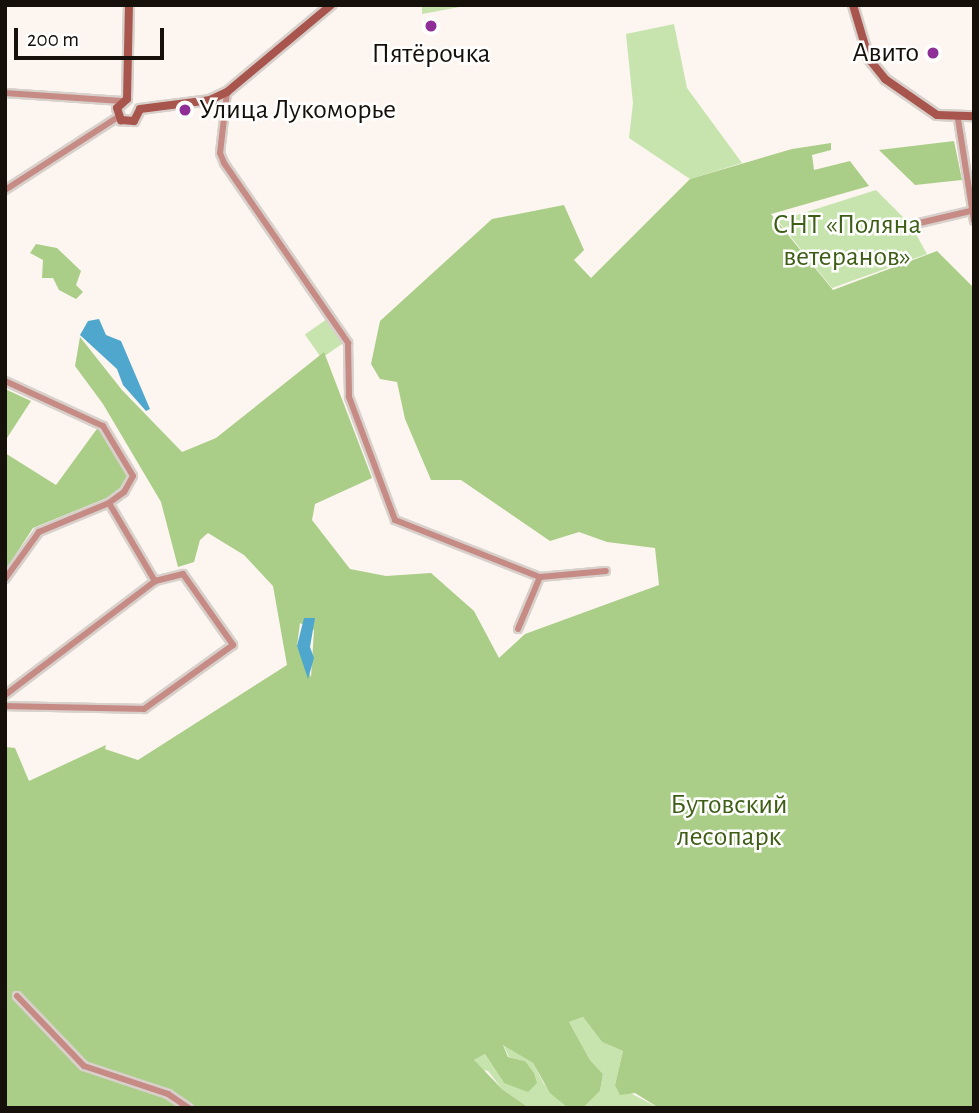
<!DOCTYPE html>
<meta charset="utf-8">
<style>
body{margin:0}
#map{position:relative;width:979px;height:1113px;overflow:hidden;background:#fdf5ef;font-family:"Alegreya Sans",sans-serif}
div>[style]{position:absolute}
[style*='--x']{left:calc(var(--x)*1px);top:calc(var(--y)*1px);width:calc(var(--w)*1px);rotate:calc(var(--a)*1deg)}
.green>*{inset:0;background:#c7e4ae;transform-origin:0 0}
.forest>*{inset:0;background:#aace88}
.water>*{inset:0;background:#4fa7cd}
.roads{filter:drop-shadow(2px 0 #d8d0cb) drop-shadow(-2px 0 #d8d0cb) drop-shadow(0 2px #d8d0cb) drop-shadow(0 -2px #d8d0cb)}
.street>*{height:6px;margin:-3px;padding:0 3px;transform-origin:3px;border-radius:3px;background:#c58b84}
.secondary>*{height:8px;margin:-4px;padding:0 4px;transform-origin:4px;border-radius:4px;background:#a7554d}
.dots>*{width:19px;height:19px;translate:-50% -50%;box-sizing:border-box;border:4px solid #fff;border-radius:50%}
span{translate:-50% -50%;white-space:nowrap;text-align:center;line-height:1.15;-webkit-text-stroke:5px #fff;paint-order:stroke}
.poi-label{font-size:28px;color:#16100b}
.right{translate:-100% -50%;text-align:right}
.left{translate:0 -50%;text-align:left}
.park-label{font-size:28px;color:#3e5d15}
.frame{position:absolute;inset:0;border:7px solid #16100b;pointer-events:none}
.scale{position:absolute;left:14px;top:28px;width:150px;height:32px;box-sizing:border-box;border:4px solid #16100b;border-top:0;padding-left:9px;font-size:21px;line-height:24px;white-space:nowrap;color:#16100b;-webkit-text-stroke:5px #fff;paint-order:stroke}
</style>
<div id="map">
<div class="green">
<i style="clip-path:polygon(422px 6px,465px 5px,465px 6px,422px 14px)"></i>
<i style="clip-path:polygon(674px 24px,687px 88px,742px 163px,690px 179px,629px 138px,633px 103px,626px 34px)"></i>
<i style="clip-path:polygon(876px 190px,911px 225px,927px 254px,832px 288px,778px 221px)"></i>
<i style="left:327px;top:319px;width:29px;height:27px;rotate:55deg"></i>
<i style="clip-path:polygon(583px 1017px,602px 1042px,623px 1051px,615px 1085px,659px 1108px,583px 1108px,600px 1091px,603px 1074px,590px 1060px,569px 1022px)"></i>
<i style="clip-path:polygon(503px 1044px,533px 1063px,544px 1084px,570px 1108px,529px 1108px,502px 1089px,488px 1071px,481px 1070px,474px 1060px,485px 1054px,504px 1083px,525px 1061px,509px 1057px)"></i>
</div>
<div class="forest">
<i style="clip-path:polygon(954px 141px,962px 180px,915px 185px,879px 150px)"></i>
<i style="clip-path:polygon(evenodd,831px 143px,831px 150px,812px 155px,814px 170px,850px 161px,869px 186px,771px 214px,833px 290px,937px 251px,974px 288px,974px 1108px,659px 1108px,635px 1093px,620px 1095px,615px 1085px,623px 1051px,602px 1042px,583px 1017px,569px 1022px,590px 1060px,603px 1074px,600px 1091px,583px 1108px,567px 1107px,550px 1093px,533px 1063px,503px 1045px,508px 1057px,525px 1061px,534px 1073px,537px 1083px,528px 1092px,504px 1083px,485px 1054px,474px 1060px,502px 1089px,529px 1108px,5px 1108px,5px 747px,15px 748px,29px 781px,106px 745px,105px 749px,138px 760px,287px 665px,273px 586px,244px 555px,208px 533px,200px 540px,194px 562px,178px 567px,161px 502px,103px 404px,75px 366px,80px 337px,122px 390px,182px 452px,216px 438px,324px 352px,372px 478px,315px 504px,312px 520px,350px 569px,386px 576px,431px 573px,474px 611px,499px 658px,525px 634px,659px 585px,655px 548px,607px 542px,579px 532px,550px 541px,461px 480px,431px 480px,405px 419px,397px 382px,380px 379px,371px 364px,380px 321px,492px 219px,564px 205px,584px 250px,574px 260px,591px 278px,690px 179px,792px 149px,831px 143px,300px 623px,314px 630px,311px 677px,297px 646px,300px 623px)"></i>
<i style="clip-path:polygon(36px 244px,57px 248px,81px 271px,76px 285px,83px 292px,76px 299px,59px 290px,53px 278px,42px 278px,43px 260px,30px 253px)"></i>
<i style="clip-path:polygon(5px 389px,31px 401px,5px 441px)"></i>
<i style="clip-path:polygon(99px 426px,130px 473px,127px 482px,109px 497px,33px 528px,5px 571px,5px 453px,56px 485px)"></i>
</div>
<div class="water">
<i style="clip-path:polygon(99px 319px,106px 335px,121px 341px,150px 409px,146px 411px,123px 385px,117px 369px,80px 335px,88px 321px)"></i>
<i style="clip-path:polygon(304px 618px,315px 618px,310px 647px,314px 658px,308px 679px,297px 646px)"></i>
</div>
<div class="roads">
<div class="street">
<i style="--x:227;--y:92;--w:61;--a:96.5"></i>
<i style="--x:220;--y:153;--w:11;--a:68"></i>
<i style="--x:224;--y:163;--w:219;--a:55.4"></i>
<i style="--x:348;--y:343;--w:54;--a:88.9"></i>
<i style="--x:349;--y:397;--w:131;--a:69.5"></i>
<i style="--x:395;--y:520;--w:156;--a:21.5"></i>
<i style="--x:540;--y:577;--w:66;--a:-5.2"></i>
<i style="--x:5;--y:93;--w:117;--a:3.9"></i>
<i style="--x:958;--y:119;--w:103;--a:81.1"></i>
<i style="--x:5;--y:190;--w:135;--a:-32.9"></i>
<i style="--x:911;--y:225;--w:61;--a:-13.3"></i>
<i style="--x:5;--y:381;--w:108;--a:24.7"></i>
<i style="--x:103;--y:426;--w:58;--a:59"></i>
<i style="--x:133;--y:476;--w:18;--a:119"></i>
<i style="--x:124;--y:492;--w:19;--a:144"></i>
<i style="--x:109;--y:503;--w:76;--a:157.5"></i>
<i style="--x:39;--y:532;--w:58;--a:125.9"></i>
<i style="--x:109;--y:503;--w:91;--a:59.5"></i>
<i style="--x:518;--y:629;--w:56;--a:-67.1"></i>
<i style="--x:5;--y:695;--w:188;--a:-37.2"></i>
<i style="--x:155;--y:581;--w:29;--a:-14"></i>
<i style="--x:183;--y:574;--w:87;--a:54.8"></i>
<i style="--x:233;--y:645;--w:110;--a:144.3"></i>
<i style="--x:144;--y:709;--w:139;--a:-178.8"></i>
<i style="--x:17;--y:996;--w:97;--a:46.3"></i>
<i style="--x:84;--y:1066;--w:89;--a:18.4"></i>
<i style="--x:168;--y:1094;--w:25;--a:34"></i>
</div>
<div class="secondary">
<i style="--x:853;--y:5;--w:56;--a:73.5"></i>
<i style="--x:869;--y:59;--w:26;--a:51"></i>
<i style="--x:885;--y:79;--w:63;--a:34.7"></i>
<i style="--x:937;--y:115;--w:37;--a:2"></i>
<i style="--x:127;--y:99;--w:94;--a:-88.8"></i>
<i style="--x:127;--y:99;--w:13;--a:138"></i>
<i style="--x:117;--y:108;--w:13;--a:72"></i>
<i style="--x:121;--y:120;--w:13;--a:4"></i>
<i style="--x:134;--y:121;--w:13;--a:-63"></i>
<i style="--x:140;--y:109;--w:71;--a:-7.3"></i>
<i style="--x:210;--y:100;--w:19;--a:-25"></i>
<i style="--x:227;--y:92;--w:136;--a:-39.9"></i>
</div>
</div>
<div class="dots">
<i style="left:431px;top:26px;background:#8e2e96"></i>
<i style="left:933px;top:53px;background:#8e2e96"></i>
<i style="left:185px;top:110px;background:#8e2e96"></i>
</div>
<div class="poi-label">
<span class="right" style="left:919px;top:53px">Авито</span>
<span style="left:431px;top:54px">Пятёрочка</span>
<span class="left" style="left:199px;top:110px">Улица Лукоморье</span>
</div>
<div class="park-label">
<span style="left:847px;top:241px">СНТ «Поляна<br>ветеранов»</span>
<span style="left:729px;top:821px">Бутовский<br>лесопарк</span>
</div>
<div class="frame"></div>
<div class="scale">200 m</div>
</div>
